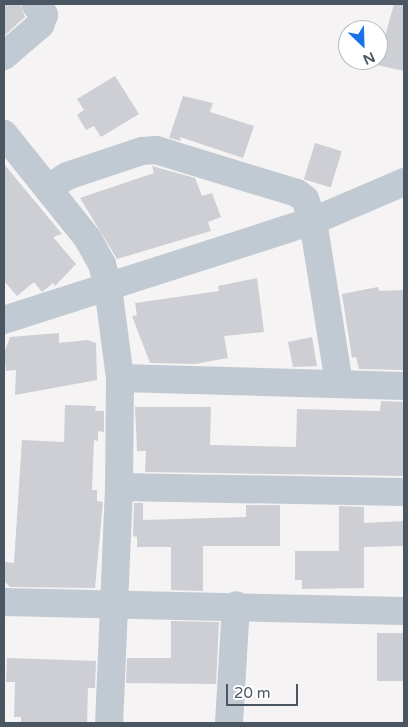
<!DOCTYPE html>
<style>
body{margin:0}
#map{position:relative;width:408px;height:727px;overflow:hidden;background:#f5f3f3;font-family:"Varela Round",sans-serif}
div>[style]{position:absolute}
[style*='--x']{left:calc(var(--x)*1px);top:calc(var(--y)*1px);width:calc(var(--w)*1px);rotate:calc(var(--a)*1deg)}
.building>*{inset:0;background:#cdcfd5;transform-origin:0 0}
.minor>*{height:28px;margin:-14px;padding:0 14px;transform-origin:14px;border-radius:14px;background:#c1cad2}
span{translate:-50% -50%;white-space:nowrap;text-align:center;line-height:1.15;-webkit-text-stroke:5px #fff;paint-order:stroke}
.frame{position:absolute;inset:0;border:5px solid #4a5661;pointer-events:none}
.north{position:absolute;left:338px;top:20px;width:50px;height:50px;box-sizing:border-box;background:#fff;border:1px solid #b7bbc0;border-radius:50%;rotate:156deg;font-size:14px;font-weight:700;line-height:20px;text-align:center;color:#4a5661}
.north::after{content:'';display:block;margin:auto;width:18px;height:22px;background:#1a73e8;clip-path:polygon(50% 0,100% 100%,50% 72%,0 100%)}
.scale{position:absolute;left:226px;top:684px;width:72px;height:22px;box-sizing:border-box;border:2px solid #4a5661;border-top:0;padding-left:6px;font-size:15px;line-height:18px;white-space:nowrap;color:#4a5661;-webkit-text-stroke:4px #fff;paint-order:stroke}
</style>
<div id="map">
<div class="building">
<i style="clip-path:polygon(4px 4px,20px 4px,25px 17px,4px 36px)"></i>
<i style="clip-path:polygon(394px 4px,404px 4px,404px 71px,377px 65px)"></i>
<i style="clip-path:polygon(115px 76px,139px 114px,101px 137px,94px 126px,86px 130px,77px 115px,84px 110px,77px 99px)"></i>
<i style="clip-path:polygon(183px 96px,213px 103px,210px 112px,254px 126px,243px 158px,180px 137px,181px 141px,169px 138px)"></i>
<i style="left:315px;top:143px;width:28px;height:38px;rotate:17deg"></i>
<i style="clip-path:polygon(4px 164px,62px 234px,53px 237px,76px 264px,55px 286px,53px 283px,42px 292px,34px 282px,17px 296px,4px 281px)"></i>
<i style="clip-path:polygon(152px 166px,195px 178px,202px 196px,212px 193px,221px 217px,208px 222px,211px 231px,117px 259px,80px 198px,154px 173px)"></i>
<i style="clip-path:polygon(257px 278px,264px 332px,224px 336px,228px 358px,195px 364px,150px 363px,132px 316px,137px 315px,135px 303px,219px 291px,218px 286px)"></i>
<i style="clip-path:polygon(378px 287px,379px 291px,404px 290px,404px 370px,359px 369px,356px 357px,352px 358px,342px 294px)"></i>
<i style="clip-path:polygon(59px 333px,59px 343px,88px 340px,96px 343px,97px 380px,15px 395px,16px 370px,6px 371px,4px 353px,10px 337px)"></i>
<i style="clip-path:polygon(312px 337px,317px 366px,293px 367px,288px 342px)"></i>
<i style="clip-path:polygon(381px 401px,404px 402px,404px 476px,145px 472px,146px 451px,137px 451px,135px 407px,211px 407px,210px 445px,296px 447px,297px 409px,380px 411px)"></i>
<i style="clip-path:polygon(65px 405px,96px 406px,95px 411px,104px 411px,104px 432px,98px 431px,98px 441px,94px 440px,92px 490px,97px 490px,97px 501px,103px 502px,95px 588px,10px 587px,4px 581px,4px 562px,14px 563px,22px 440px,64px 442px)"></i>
<i style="clip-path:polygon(134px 503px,143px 503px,143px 520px,246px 517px,246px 505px,280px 505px,280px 546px,203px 546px,203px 591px,171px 590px,171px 547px,137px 547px,137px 537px,133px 536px)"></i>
<i style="clip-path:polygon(339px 506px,364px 507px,364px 523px,404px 521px,404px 546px,364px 547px,364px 588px,302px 589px,302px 580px,295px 580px,295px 551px,339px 551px)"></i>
<i style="clip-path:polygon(171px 621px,219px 622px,216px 684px,126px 683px,127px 658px,171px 658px)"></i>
<i style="left:377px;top:633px;width:27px;height:48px"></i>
<i style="clip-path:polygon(7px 658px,96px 661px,95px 688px,88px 688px,87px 723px,21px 723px,21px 717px,14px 717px,15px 682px,6px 682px)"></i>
</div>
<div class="minor">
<i style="--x:4;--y:56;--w:48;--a:-40.7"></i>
<i style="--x:40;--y:25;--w:11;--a:-68"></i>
<i style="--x:44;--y:15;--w:14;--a:-129"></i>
<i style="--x:4;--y:134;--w:134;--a:51.3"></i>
<i style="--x:88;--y:239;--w:29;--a:61"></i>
<i style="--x:102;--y:264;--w:24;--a:75"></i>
<i style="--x:108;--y:287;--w:92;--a:82.5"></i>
<i style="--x:120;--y:378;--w:109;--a:90.5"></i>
<i style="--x:119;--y:487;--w:236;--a:92.4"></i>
<i style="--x:48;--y:188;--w:22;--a:-32"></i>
<i style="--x:67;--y:176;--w:79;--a:-18.4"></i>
<i style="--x:142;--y:151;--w:14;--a:-4"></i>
<i style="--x:156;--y:150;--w:147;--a:17"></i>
<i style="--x:297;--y:193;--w:10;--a:37"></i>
<i style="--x:305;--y:199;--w:23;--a:70"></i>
<i style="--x:313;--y:221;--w:164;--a:80.9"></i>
<i style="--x:4;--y:320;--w:324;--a:-17.8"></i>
<i style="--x:313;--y:221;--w:99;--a:-23.2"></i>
<i style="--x:120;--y:378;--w:284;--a:1.6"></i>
<i style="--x:119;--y:487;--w:285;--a:1"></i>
<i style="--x:4;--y:602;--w:400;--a:1.3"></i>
<i style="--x:229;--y:723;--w:118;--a:-86.6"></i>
</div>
<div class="frame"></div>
<div class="north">N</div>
<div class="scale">20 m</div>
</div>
